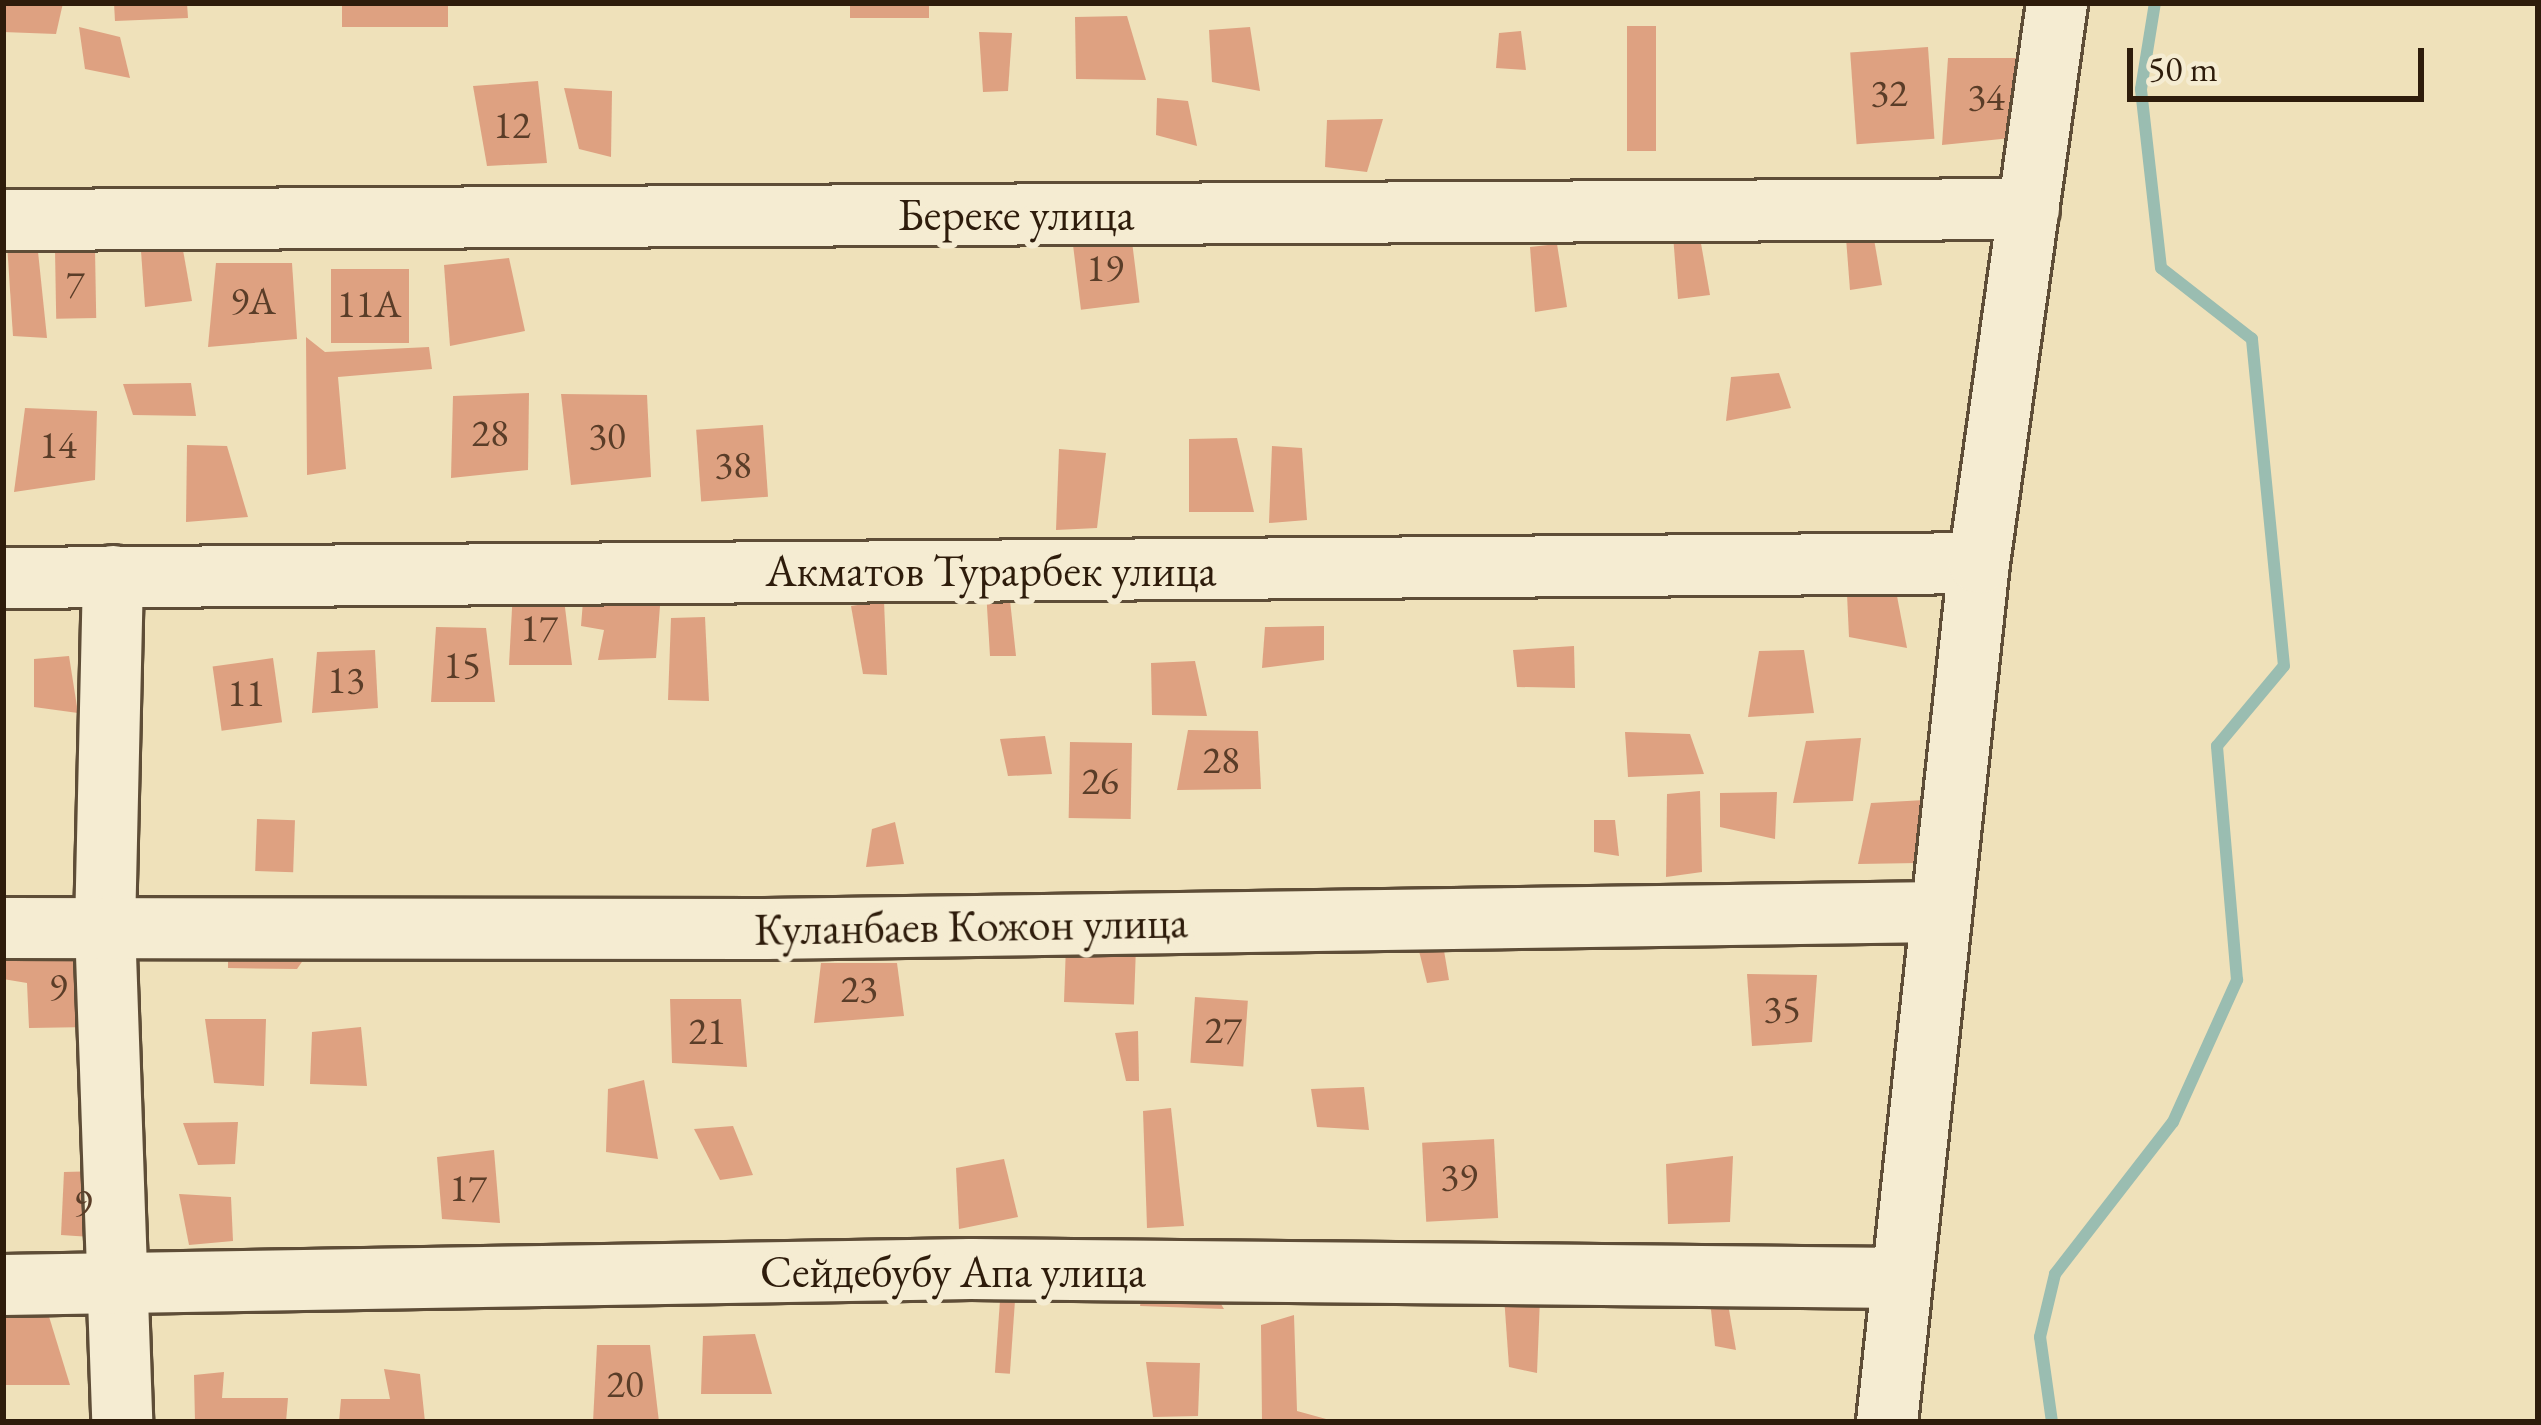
<!DOCTYPE html>
<meta charset="utf-8">
<style>
body{margin:0}
#map{position:relative;width:2541px;height:1425px;overflow:hidden;background:#efe1ba;font-family:"EB Garamond",serif}
div>[style]{position:absolute}
[style*='--x']{left:calc(var(--x)*1px);top:calc(var(--y)*1px);width:calc(var(--w)*1px);rotate:calc(var(--a)*1deg)}
.stream>*{height:12px;margin:-6px;padding:0 6px;transform-origin:6px;border-radius:6px;background:#9abdb1}
.building>*{inset:0;background:#dea181;transform-origin:0 0}
.roads{filter:drop-shadow(3px 0 #5e4d37) drop-shadow(-3px 0 #5e4d37) drop-shadow(0 3px #5e4d37) drop-shadow(0 -3px #5e4d37)}
.minor>*{height:60px;margin:-30px;padding:0 30px;transform-origin:30px;border-radius:30px;background:#f5ecd2}
span{translate:-50% -50%;white-space:nowrap;text-align:center;line-height:1.15;-webkit-text-stroke:12px #f5ecd2;paint-order:stroke}
.number-label{font-size:39px;color:#5a3d28}
.number-label span{-webkit-text-stroke-width:0}
.street-label{font-size:45px;color:#2e1c0b}
.frame{position:absolute;inset:0;border:6px solid #2e1c0b;pointer-events:none}
.scale{position:absolute;left:2127px;top:48px;width:297px;height:54px;box-sizing:border-box;border:6px solid #2e1c0b;border-top:0;padding-left:15px;font-size:36px;line-height:42px;white-space:nowrap;color:#2e1c0b;-webkit-text-stroke:9px #f5ecd2;paint-order:stroke}
</style>
<div id="map">
<div class="stream">
<i style="--x:2052;--y:1422;--w:86;--a:-98"></i>
<i style="--x:2040;--y:1337;--w:65;--a:-76.6"></i>
<i style="--x:2055;--y:1274;--w:192;--a:-52.2"></i>
<i style="--x:2173;--y:1122;--w:156;--a:-65.7"></i>
<i style="--x:2237;--y:980;--w:235;--a:-94.9"></i>
<i style="--x:2217;--y:746;--w:104;--a:-50.1"></i>
<i style="--x:2284;--y:666;--w:329;--a:-95.6"></i>
<i style="--x:2252;--y:339;--w:115;--a:-142"></i>
<i style="--x:2161;--y:268;--w:180;--a:-96.4"></i>
<i style="--x:2141;--y:89;--w:87;--a:-80.8"></i>
</div>
<div class="building">
<i style="clip-path:polygon(3px 3px,63px 3px,56px 34px,3px 32px)"></i>
<i style="clip-path:polygon(114px 3px,187px 3px,188px 18px,115px 21px)"></i>
<i style="left:342px;top:3px;width:106px;height:24px"></i>
<i style="left:850px;top:3px;width:79px;height:15px"></i>
<i style="clip-path:polygon(1127px 16px,1146px 80px,1076px 79px,1075px 17px)"></i>
<i style="left:1627px;top:26px;width:29px;height:125px"></i>
<i style="clip-path:polygon(79px 27px,120px 37px,130px 78px,85px 69px)"></i>
<i style="clip-path:polygon(1250px 27px,1260px 91px,1212px 82px,1209px 30px)"></i>
<i style="clip-path:polygon(1521px 31px,1526px 70px,1496px 68px,1499px 33px)"></i>
<i style="clip-path:polygon(979px 32px,1012px 33px,1008px 91px,983px 92px)"></i>
<i style="left:1928px;top:47px;width:92px;height:78px;rotate:86deg"></i>
<i style="clip-path:polygon(1948px 58px,2022px 58px,2031px 136px,1942px 145px)"></i>
<i style="clip-path:polygon(538px 81px,547px 163px,487px 166px,473px 86px)"></i>
<i style="clip-path:polygon(564px 88px,612px 91px,611px 157px,579px 149px)"></i>
<i style="clip-path:polygon(1157px 98px,1188px 101px,1197px 146px,1156px 135px)"></i>
<i style="clip-path:polygon(1383px 119px,1367px 172px,1325px 167px,1327px 120px)"></i>
<i style="clip-path:polygon(1871px 222px,1882px 285px,1850px 290px,1845px 225px)"></i>
<i style="clip-path:polygon(1699px 232px,1710px 295px,1678px 299px,1673px 235px)"></i>
<i style="clip-path:polygon(180px 233px,192px 301px,145px 307px,140px 237px)"></i>
<i style="left:1131px;top:233px;width:70px;height:59px;rotate:83deg"></i>
<i style="clip-path:polygon(37px 242px,47px 338px,13px 336px,7px 243px)"></i>
<i style="clip-path:polygon(1557px 244px,1567px 307px,1535px 312px,1530px 247px)"></i>
<i style="left:95px;top:249px;width:69px;height:40px;rotate:89deg"></i>
<i style="clip-path:polygon(509px 258px,525px 331px,450px 346px,444px 265px)"></i>
<i style="clip-path:polygon(216px 263px,292px 263px,297px 339px,208px 347px)"></i>
<i style="left:331px;top:269px;width:78px;height:74px"></i>
<i style="clip-path:polygon(306px 337px,325px 352px,429px 347px,432px 369px,338px 377px,346px 469px,307px 475px)"></i>
<i style="clip-path:polygon(1779px 373px,1791px 408px,1726px 421px,1731px 377px)"></i>
<i style="clip-path:polygon(191px 383px,196px 416px,133px 415px,123px 384px)"></i>
<i style="clip-path:polygon(529px 393px,528px 470px,451px 478px,453px 396px)"></i>
<i style="clip-path:polygon(561px 394px,647px 395px,651px 477px,571px 485px)"></i>
<i style="clip-path:polygon(25px 408px,97px 411px,95px 480px,14px 492px)"></i>
<i style="left:763px;top:425px;width:72px;height:67px;rotate:86deg"></i>
<i style="clip-path:polygon(1237px 438px,1254px 512px,1189px 512px,1189px 439px)"></i>
<i style="clip-path:polygon(187px 445px,227px 446px,248px 517px,186px 522px)"></i>
<i style="clip-path:polygon(1272px 446px,1302px 448px,1307px 520px,1269px 523px)"></i>
<i style="clip-path:polygon(1059px 449px,1106px 453px,1097px 528px,1056px 530px)"></i>
<i style="clip-path:polygon(513px 590px,563px 591px,572px 665px,509px 665px)"></i>
<i style="clip-path:polygon(986px 590px,1009px 591px,1016px 656px,990px 656px)"></i>
<i style="clip-path:polygon(1896px 591px,1907px 648px,1849px 637px,1847px 594px)"></i>
<i style="clip-path:polygon(661px 593px,656px 658px,598px 660px,604px 630px,581px 626px,583px 601px)"></i>
<i style="clip-path:polygon(884px 601px,887px 675px,863px 674px,851px 606px)"></i>
<i style="clip-path:polygon(705px 617px,709px 701px,668px 700px,671px 618px)"></i>
<i style="clip-path:polygon(1324px 626px,1324px 660px,1262px 668px,1265px 627px)"></i>
<i style="clip-path:polygon(436px 627px,486px 628px,495px 702px,431px 702px)"></i>
<i style="clip-path:polygon(1574px 646px,1575px 688px,1517px 687px,1513px 650px)"></i>
<i style="clip-path:polygon(375px 650px,378px 708px,312px 713px,317px 652px)"></i>
<i style="clip-path:polygon(1804px 650px,1814px 713px,1748px 717px,1759px 651px)"></i>
<i style="clip-path:polygon(69px 656px,78px 713px,34px 707px,34px 659px)"></i>
<i style="left:273px;top:658px;width:65px;height:61px;rotate:82deg"></i>
<i style="clip-path:polygon(1195px 661px,1207px 716px,1152px 715px,1151px 663px)"></i>
<i style="clip-path:polygon(1188px 730px,1258px 731px,1261px 789px,1177px 790px)"></i>
<i style="clip-path:polygon(1625px 732px,1690px 734px,1704px 774px,1628px 777px)"></i>
<i style="clip-path:polygon(1045px 736px,1052px 774px,1008px 776px,1000px 739px)"></i>
<i style="clip-path:polygon(1861px 738px,1853px 801px,1793px 803px,1806px 741px)"></i>
<i style="left:1070px;top:742px;width:62px;height:76px;rotate:1deg"></i>
<i style="clip-path:polygon(1700px 791px,1702px 872px,1666px 877px,1667px 794px)"></i>
<i style="clip-path:polygon(1777px 792px,1775px 839px,1720px 827px,1720px 793px)"></i>
<i style="clip-path:polygon(1925px 800px,1918px 863px,1858px 864px,1871px 803px)"></i>
<i style="left:257px;top:819px;width:38px;height:52px;rotate:2deg"></i>
<i style="clip-path:polygon(1594px 820px,1615px 820px,1619px 856px,1594px 852px)"></i>
<i style="clip-path:polygon(895px 822px,904px 864px,866px 867px,872px 829px)"></i>
<i style="clip-path:polygon(1441px 933px,1449px 980px,1427px 983px,1415px 935px)"></i>
<i style="clip-path:polygon(81px 943px,91px 1027px,29px 1028px,27px 983px,3px 979px,3px 949px)"></i>
<i style="left:1066px;top:945px;width:70px;height:57px;rotate:2deg"></i>
<i style="clip-path:polygon(308px 953px,297px 969px,228px 968px,228px 954px)"></i>
<i style="clip-path:polygon(821px 963px,897px 963px,904px 1016px,814px 1023px)"></i>
<i style="clip-path:polygon(1747px 974px,1817px 975px,1812px 1042px,1752px 1046px)"></i>
<i style="left:1195px;top:997px;width:53px;height:66px;rotate:4deg"></i>
<i style="clip-path:polygon(670px 999px,741px 999px,747px 1067px,672px 1063px)"></i>
<i style="clip-path:polygon(205px 1019px,266px 1019px,264px 1086px,214px 1083px)"></i>
<i style="clip-path:polygon(361px 1027px,367px 1086px,310px 1084px,312px 1032px)"></i>
<i style="clip-path:polygon(1138px 1031px,1139px 1081px,1126px 1081px,1115px 1033px)"></i>
<i style="clip-path:polygon(644px 1080px,658px 1159px,606px 1152px,608px 1089px)"></i>
<i style="clip-path:polygon(1364px 1087px,1369px 1130px,1317px 1127px,1311px 1089px)"></i>
<i style="clip-path:polygon(1171px 1108px,1184px 1226px,1147px 1228px,1143px 1111px)"></i>
<i style="clip-path:polygon(238px 1122px,235px 1164px,198px 1165px,183px 1123px)"></i>
<i style="clip-path:polygon(733px 1126px,753px 1175px,720px 1180px,694px 1129px)"></i>
<i style="left:1494px;top:1139px;width:79px;height:72px;rotate:87deg"></i>
<i style="clip-path:polygon(494px 1150px,500px 1223px,442px 1219px,437px 1157px)"></i>
<i style="clip-path:polygon(1733px 1156px,1730px 1222px,1668px 1224px,1666px 1164px)"></i>
<i style="clip-path:polygon(1004px 1159px,1018px 1217px,959px 1229px,956px 1168px)"></i>
<i style="clip-path:polygon(100px 1171px,106px 1238px,61px 1235px,64px 1172px)"></i>
<i style="clip-path:polygon(179px 1194px,231px 1197px,233px 1241px,189px 1245px)"></i>
<i style="clip-path:polygon(1144px 1282px,1215px 1294px,1224px 1309px,1140px 1306px)"></i>
<i style="clip-path:polygon(1504px 1296px,1540px 1298px,1537px 1373px,1509px 1367px)"></i>
<i style="clip-path:polygon(1727px 1298px,1736px 1350px,1715px 1346px,1710px 1301px)"></i>
<i style="left:1000px;top:1300px;width:15px;height:73px;rotate:4deg"></i>
<i style="clip-path:polygon(3px 1307px,47px 1310px,70px 1385px,3px 1385px)"></i>
<i style="clip-path:polygon(1294px 1315px,1297px 1411px,1337px 1422px,1262px 1422px,1261px 1325px)"></i>
<i style="clip-path:polygon(755px 1334px,772px 1394px,701px 1394px,703px 1336px)"></i>
<i style="clip-path:polygon(597px 1345px,650px 1345px,659px 1422px,593px 1422px)"></i>
<i style="clip-path:polygon(1146px 1362px,1200px 1363px,1198px 1416px,1153px 1417px)"></i>
<i style="clip-path:polygon(384px 1369px,420px 1374px,425px 1422px,339px 1422px,341px 1399px,390px 1399px)"></i>
<i style="clip-path:polygon(224px 1372px,222px 1398px,288px 1398px,286px 1422px,195px 1422px,194px 1375px)"></i>
</div>
<div class="roads">
<div class="minor">
<i style="--x:3;--y:220;--w:2026;--a:-0.31"></i>
<i style="--x:113;--y:576;--w:350;--a:91.3"></i>
<i style="--x:105;--y:926;--w:496;--a:88"></i>
<i style="--x:3;--y:578;--w:1976;--a:-0.43"></i>
<i style="--x:3;--y:928;--w:762;--a:0.08"></i>
<i style="--x:765;--y:929;--w:1175;--a:-0.83"></i>
<i style="--x:3;--y:1285;--w:968;--a:-0.95"></i>
<i style="--x:971;--y:1269;--w:931;--a:0.55"></i>
<i style="--x:1887;--y:1422;--w:864;--a:-83.89"></i>
<i style="--x:1979;--y:563;--w:565;--a:-82.07"></i>
</div>
</div>
<div class="number-label">
<span style="left:1889px;top:93px">32</span>
<span style="left:1986px;top:97px">34</span>
<span style="left:512px;top:125px">12</span>
<span style="left:1105px;top:268px">19</span>
<span style="left:75px;top:284px">7</span>
<span style="left:253px;top:301px">9А</span>
<span style="left:369px;top:304px">11А</span>
<span style="left:490px;top:433px">28</span>
<span style="left:607px;top:436px">30</span>
<span style="left:58px;top:445px">14</span>
<span style="left:733px;top:465px">38</span>
<span style="left:539px;top:628px">17</span>
<span style="left:462px;top:665px">15</span>
<span style="left:346px;top:680px">13</span>
<span style="left:246px;top:693px">11</span>
<span style="left:1221px;top:760px">28</span>
<span style="left:1100px;top:781px">26</span>
<span style="left:58px;top:987px">9</span>
<span style="left:859px;top:989px">23</span>
<span style="left:1782px;top:1009px">35</span>
<span style="left:1223px;top:1030px">27</span>
<span style="left:707px;top:1031px">21</span>
<span style="left:1459px;top:1177px">39</span>
<span style="left:468px;top:1188px">17</span>
<span style="left:83px;top:1203px">9</span>
<span style="left:625px;top:1384px">20</span>
</div>
<div class="street-label">
<span style="left:1016px;top:215px">Береке улица</span>
<span style="left:991px;top:571px">Акматов Турарбек улица</span>
<span style="left:971px;top:926px;rotate:-1deg">Куланбаев Кожон улица</span>
<span style="left:953px;top:1272px">Сейдебубу Апа улица</span>
</div>
<div class="frame"></div>
<div class="scale">50 m</div>
</div>
